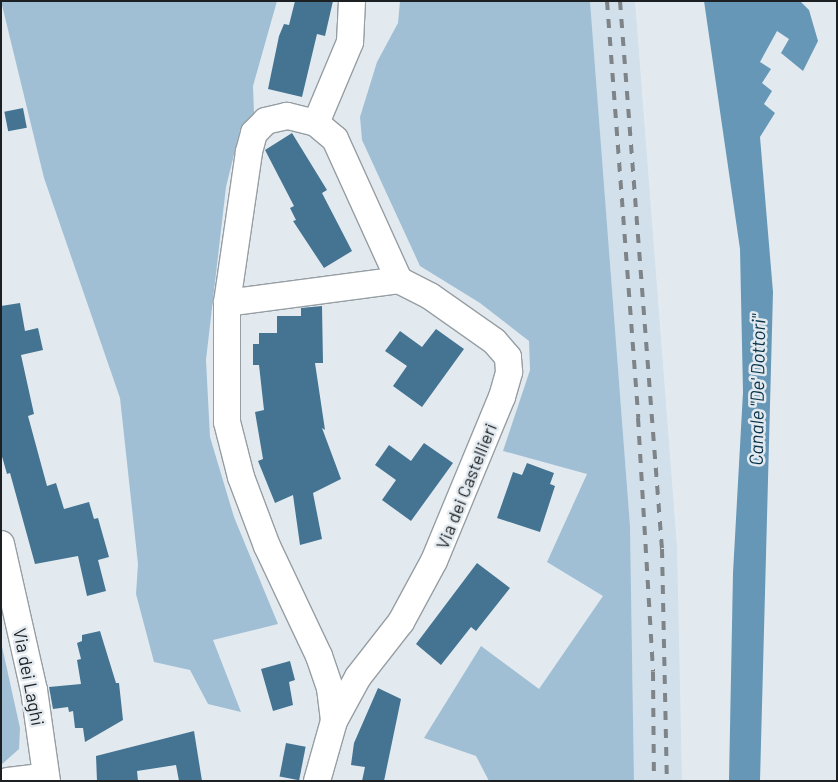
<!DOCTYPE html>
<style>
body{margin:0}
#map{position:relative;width:838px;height:782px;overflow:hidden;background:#e2eaf0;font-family:Barlow,sans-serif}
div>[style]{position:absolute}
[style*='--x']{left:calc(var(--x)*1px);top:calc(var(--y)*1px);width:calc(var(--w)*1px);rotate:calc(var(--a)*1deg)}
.built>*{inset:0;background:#d1e0eb}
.green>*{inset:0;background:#a0bfd4}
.water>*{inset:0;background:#6697b6}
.building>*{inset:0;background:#447492;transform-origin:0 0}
.roads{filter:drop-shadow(1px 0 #969ea3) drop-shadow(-1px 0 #969ea3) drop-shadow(0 1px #969ea3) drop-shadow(0 -1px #969ea3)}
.minor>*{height:26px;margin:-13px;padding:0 13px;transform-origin:13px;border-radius:13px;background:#fff}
.rail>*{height:4px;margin-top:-2px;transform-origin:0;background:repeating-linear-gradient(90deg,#7e8488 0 9px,transparent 0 18px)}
span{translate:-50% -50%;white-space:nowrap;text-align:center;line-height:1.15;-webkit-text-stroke:5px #e2eaf0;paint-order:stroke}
.street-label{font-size:18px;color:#1d2022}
.water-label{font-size:19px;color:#0a344b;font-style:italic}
.frame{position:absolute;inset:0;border:2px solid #1d2022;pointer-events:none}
</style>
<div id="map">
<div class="built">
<i style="clip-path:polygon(590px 1px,635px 1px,677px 547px,682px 781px,634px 781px,630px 526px)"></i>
</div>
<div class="green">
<i style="clip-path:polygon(1px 1px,277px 1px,253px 86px,254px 113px,240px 130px,226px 187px,206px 360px,210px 437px,234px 517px,278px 624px,213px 640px,241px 712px,208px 704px,190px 670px,154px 662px,136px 594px,138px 564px,120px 398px,44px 178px)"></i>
<i style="clip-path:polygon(400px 1px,590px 1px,630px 526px,634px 781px,489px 781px,476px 756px,424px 738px,481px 646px,539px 689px,603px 596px,547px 562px,587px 474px,503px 451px,530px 370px,529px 341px,480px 303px,420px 266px,362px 140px,360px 117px,377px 62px,398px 23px)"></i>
<i style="clip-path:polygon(1px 642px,20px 728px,19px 749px,1px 765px)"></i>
</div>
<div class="water">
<i style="clip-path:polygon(704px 1px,800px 1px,809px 10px,818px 41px,803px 71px,781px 53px,789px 39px,777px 31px,760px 62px,771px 69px,762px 83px,772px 91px,764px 104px,775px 113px,760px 137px,773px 292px,760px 781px,729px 781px,733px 573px,743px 392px,740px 249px)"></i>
</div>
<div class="building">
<i style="clip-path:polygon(295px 1px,333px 1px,325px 36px,317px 34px,302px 97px,268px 89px,279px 36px,284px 24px,289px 25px)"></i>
<i style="left:23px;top:108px;width:20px;height:19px;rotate:79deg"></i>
<i style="clip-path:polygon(292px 133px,327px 190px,322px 193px,352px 251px,324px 268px,293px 221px,296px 220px,290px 208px,294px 206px,265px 150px)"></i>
<i style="clip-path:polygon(20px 303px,25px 331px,38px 328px,43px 350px,21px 355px,34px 414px,28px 416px,47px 486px,56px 483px,64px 509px,89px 502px,94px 519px,98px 518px,109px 557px,98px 560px,106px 591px,87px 596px,78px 556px,35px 564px,10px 473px,7px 474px,1px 453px,1px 306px)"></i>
<i style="clip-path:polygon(322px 306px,323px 363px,315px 363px,325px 430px,322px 428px,341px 479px,313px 493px,322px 539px,300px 545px,293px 495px,275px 503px,258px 461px,263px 459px,255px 412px,264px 410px,259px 365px,253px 365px,253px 344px,259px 344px,259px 333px,277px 333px,277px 316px,301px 316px,301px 308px)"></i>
<i style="clip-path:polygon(436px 329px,464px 349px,422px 407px,393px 386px,407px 366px,385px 351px,400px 331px,422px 347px)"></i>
<i style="clip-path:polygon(424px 443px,453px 463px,411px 521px,382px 500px,396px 480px,375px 465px,389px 445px,411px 461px)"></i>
<i style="clip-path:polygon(527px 463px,554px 473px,550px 484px,555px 486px,540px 532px,497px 518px,513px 472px,522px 475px)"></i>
<i style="clip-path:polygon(477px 563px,510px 588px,476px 631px,471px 627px,441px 665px,416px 644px)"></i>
<i style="clip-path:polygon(100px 631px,116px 683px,119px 683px,123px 720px,85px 742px,83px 728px,75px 728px,73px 711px,69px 712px,68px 707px,53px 709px,49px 687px,81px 684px,77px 660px,81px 659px,77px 643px,82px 641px,82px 635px)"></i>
<i style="clip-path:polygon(290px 661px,295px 680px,289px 682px,293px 705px,273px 711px,261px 669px)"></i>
<i style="clip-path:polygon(378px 688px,401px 699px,384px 781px,362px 781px,365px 767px,351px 765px,354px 743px)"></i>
<i style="clip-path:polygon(194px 731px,202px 781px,179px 781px,176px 765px,137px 771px,138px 781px,97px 781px,96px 756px)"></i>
<i style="left:286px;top:743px;width:20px;height:34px;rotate:11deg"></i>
</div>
<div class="roads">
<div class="minor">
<i style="--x:316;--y:123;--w:88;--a:-67.2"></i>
<i style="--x:350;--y:42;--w:41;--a:-87.2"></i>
<i style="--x:227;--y:303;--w:174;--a:-7.6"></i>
<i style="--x:1;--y:544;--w:150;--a:77.3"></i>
<i style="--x:34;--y:690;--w:92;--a:81.9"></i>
<i style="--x:8;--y:781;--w:38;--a:-7"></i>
<i style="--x:317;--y:781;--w:62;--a:-74.2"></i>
<i style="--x:334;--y:721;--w:50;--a:-61.4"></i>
<i style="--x:358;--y:677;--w:70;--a:-52"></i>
<i style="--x:401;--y:622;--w:69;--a:-61.6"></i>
<i style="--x:434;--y:561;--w:178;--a:-67.5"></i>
<i style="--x:502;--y:397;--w:26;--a:-74"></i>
<i style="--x:509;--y:372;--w:15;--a:-94"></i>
<i style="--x:508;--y:357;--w:21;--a:-131"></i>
<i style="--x:494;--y:341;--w:78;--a:-144.9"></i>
<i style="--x:430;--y:296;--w:35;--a:-153"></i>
<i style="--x:399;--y:280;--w:155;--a:-114.4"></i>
<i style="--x:335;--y:139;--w:25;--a:-140"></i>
<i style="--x:316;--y:123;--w:30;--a:-166"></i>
<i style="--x:287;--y:116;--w:22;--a:167"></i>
<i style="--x:266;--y:121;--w:17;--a:135"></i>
<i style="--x:254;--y:133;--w:20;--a:105"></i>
<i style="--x:249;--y:152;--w:153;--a:98.3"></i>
<i style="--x:227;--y:303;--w:119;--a:90"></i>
<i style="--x:227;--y:422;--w:57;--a:75.7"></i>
<i style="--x:241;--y:477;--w:74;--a:69.4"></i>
<i style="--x:267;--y:546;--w:122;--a:64.7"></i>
<i style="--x:319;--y:656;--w:34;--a:71"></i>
<i style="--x:330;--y:688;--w:33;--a:83"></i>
</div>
</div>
<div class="rail">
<i style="--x:607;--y:1;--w:418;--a:85.7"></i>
<i style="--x:638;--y:418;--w:254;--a:86.6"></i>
<i style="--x:653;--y:672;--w:109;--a:89.5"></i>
<i style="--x:620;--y:1;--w:550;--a:85.62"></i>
<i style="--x:662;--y:549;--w:232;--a:88.8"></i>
</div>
<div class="street-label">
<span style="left:466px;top:486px;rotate:-68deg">Via dei Castellieri</span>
<span style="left:29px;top:677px;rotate:79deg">Via dei Laghi</span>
</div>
<div class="water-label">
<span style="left:757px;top:390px;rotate:-89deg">Canale "De' Dottori"</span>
</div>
<div class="frame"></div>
</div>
